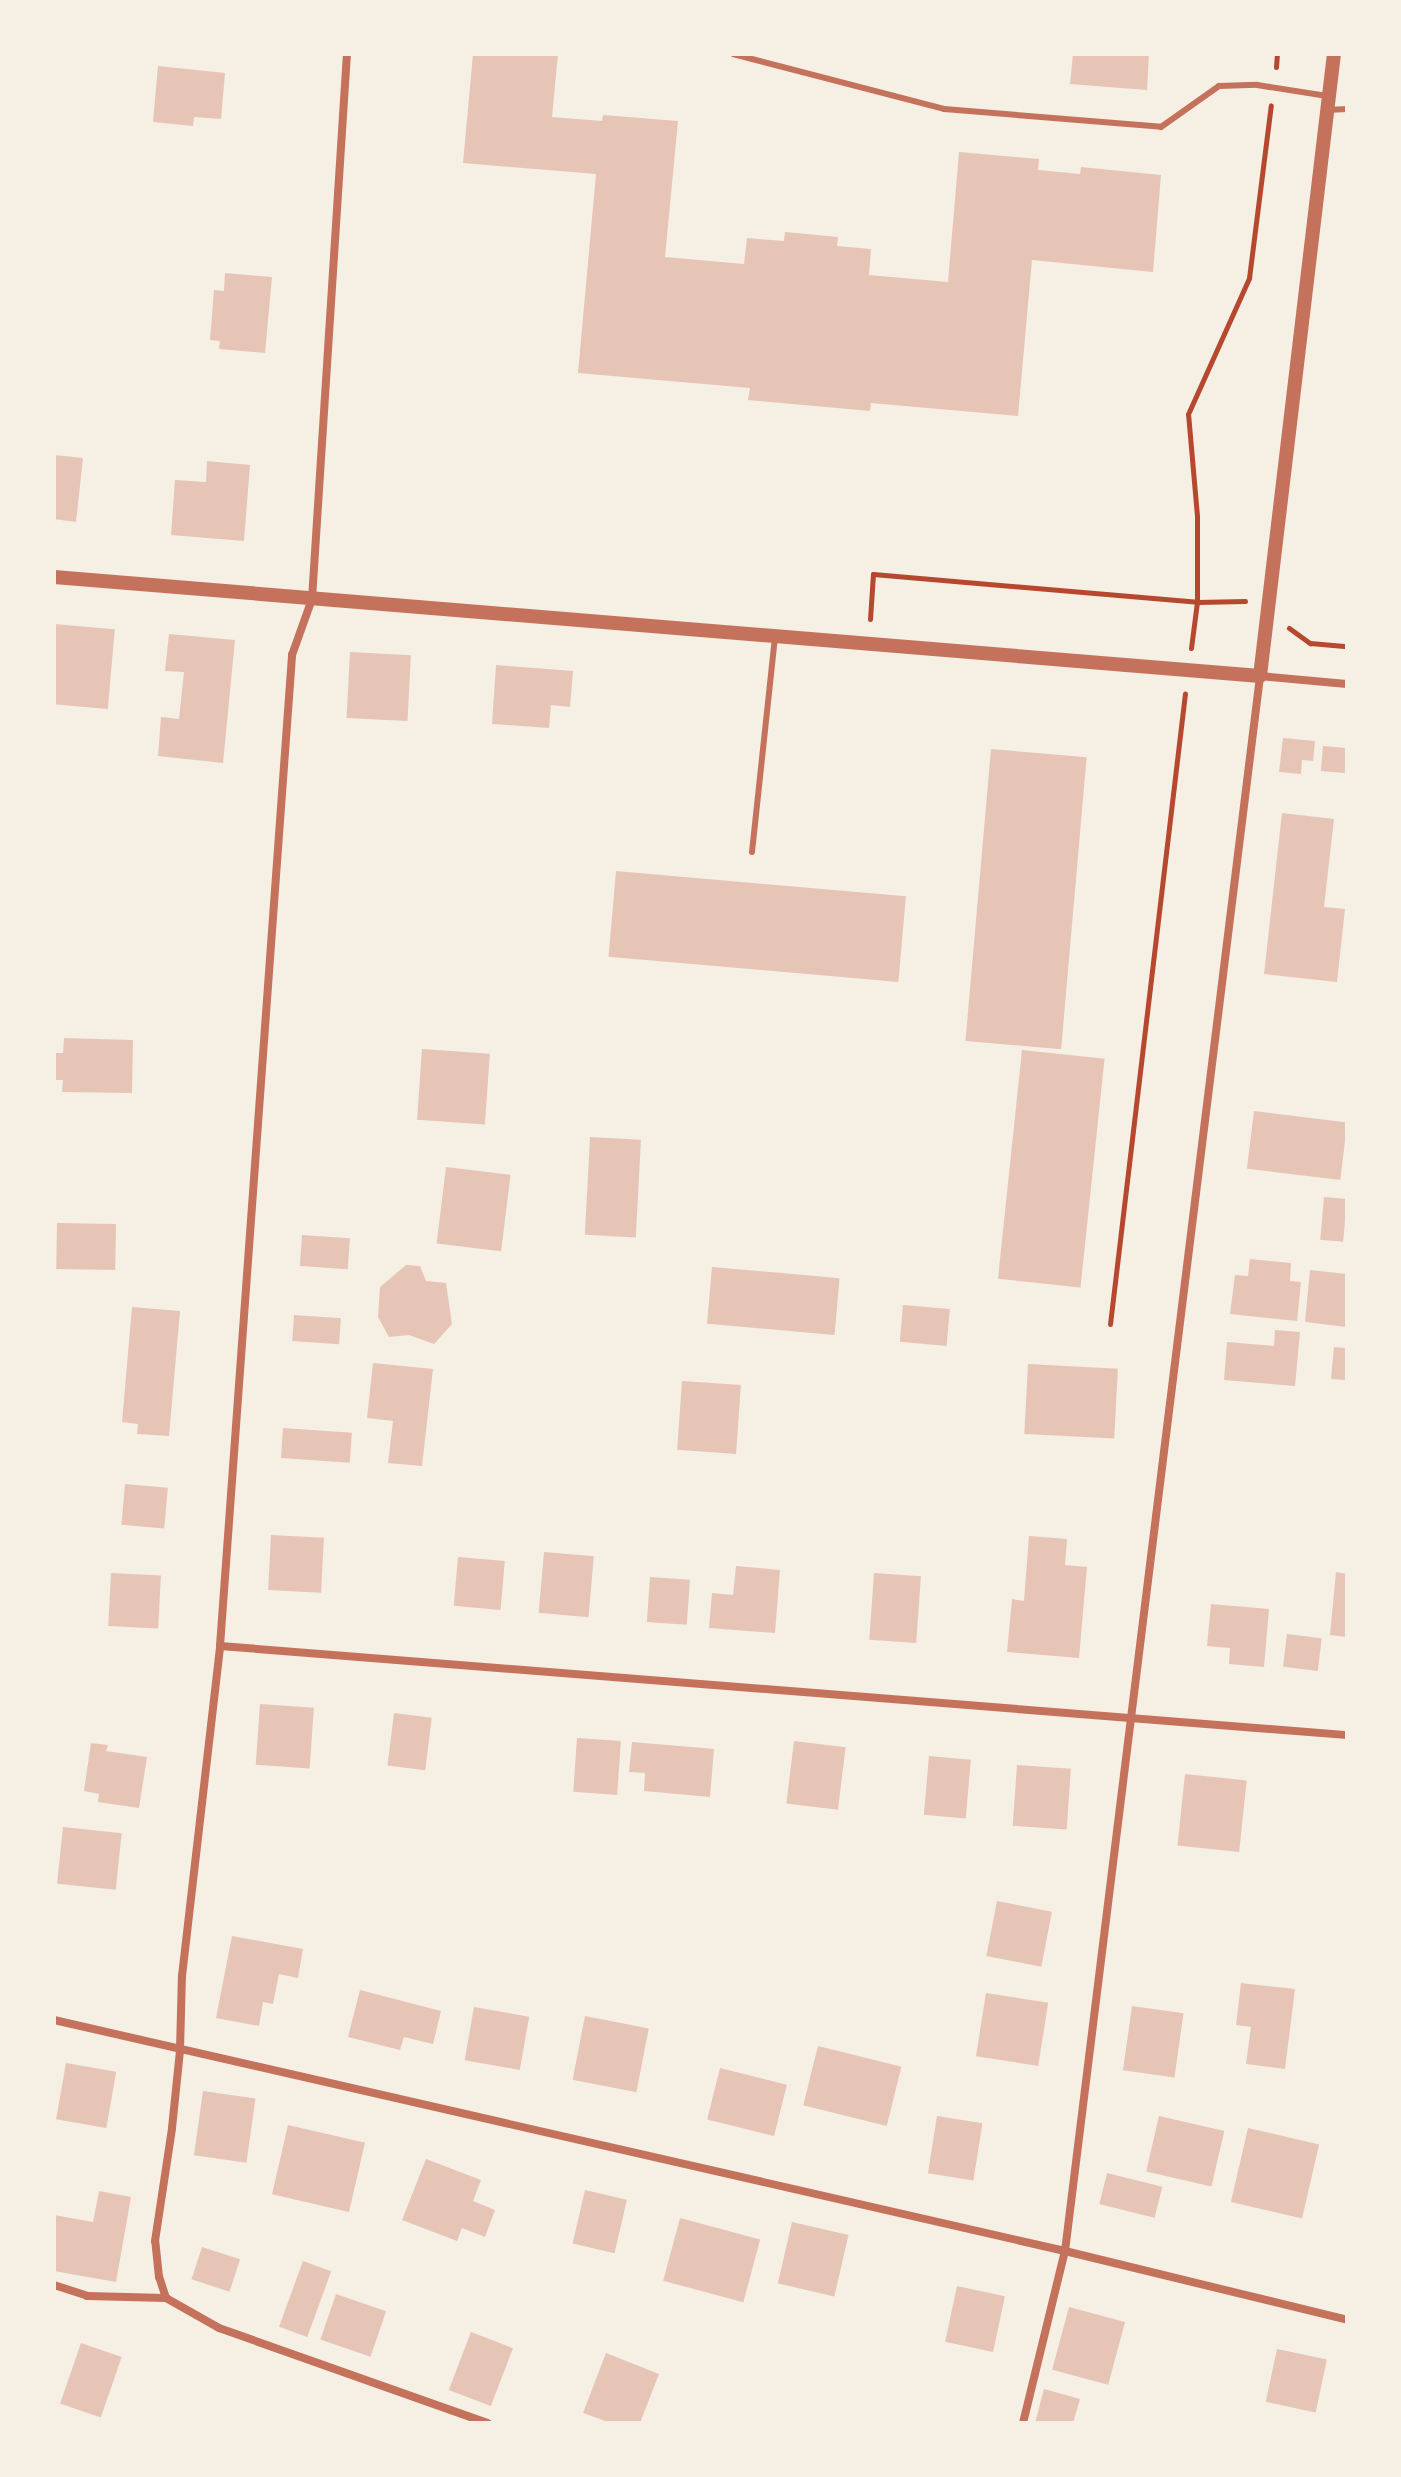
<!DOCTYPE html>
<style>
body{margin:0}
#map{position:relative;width:1401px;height:2477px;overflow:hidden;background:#f6efe4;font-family:"Roboto Serif",serif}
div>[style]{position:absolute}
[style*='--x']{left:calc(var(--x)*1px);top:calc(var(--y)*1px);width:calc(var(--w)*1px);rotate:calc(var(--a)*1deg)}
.building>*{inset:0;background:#e6c5b7;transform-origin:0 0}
.path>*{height:5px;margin:-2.5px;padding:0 2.5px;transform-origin:2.5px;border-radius:2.5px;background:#b5482f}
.service>*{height:6px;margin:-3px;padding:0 3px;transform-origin:3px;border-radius:3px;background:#c5725c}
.minor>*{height:8px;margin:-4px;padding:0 4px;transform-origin:4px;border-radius:4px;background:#c5725c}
.tertiary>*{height:14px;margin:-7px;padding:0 7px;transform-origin:7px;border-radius:7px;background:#c5725c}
span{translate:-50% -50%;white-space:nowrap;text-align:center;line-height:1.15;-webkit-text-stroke:7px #f6efe4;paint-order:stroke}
.frame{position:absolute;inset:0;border:56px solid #f6efe4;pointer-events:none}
</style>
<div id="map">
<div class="building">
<i style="clip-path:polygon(473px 54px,558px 54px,552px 117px,602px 121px,603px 115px,678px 121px,665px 257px,744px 264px,747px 238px,784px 241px,785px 232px,838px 237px,837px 246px,871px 249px,869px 275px,948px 282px,959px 152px,1039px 159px,1038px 170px,1080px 174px,1081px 167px,1161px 175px,1153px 272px,1032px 260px,1018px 416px,871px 403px,870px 411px,748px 400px,750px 388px,578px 373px,596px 174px,463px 163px)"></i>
<i style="clip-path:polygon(1073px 54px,1149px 54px,1147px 90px,1070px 84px)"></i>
<i style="clip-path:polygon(158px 66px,225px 73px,221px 119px,194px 117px,193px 126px,153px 122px)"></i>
<i style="clip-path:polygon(225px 273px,272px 277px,265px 353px,219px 349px,220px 341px,210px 340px,214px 290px,224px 291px)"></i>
<i style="clip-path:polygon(54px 455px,83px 458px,76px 522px,54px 519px)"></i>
<i style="clip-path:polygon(207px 461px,250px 465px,244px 541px,171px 535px,175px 480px,206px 482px)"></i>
<i style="left:54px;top:624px;width:61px;height:80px;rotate:5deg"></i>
<i style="clip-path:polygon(169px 634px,235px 640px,223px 763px,158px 756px,161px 717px,179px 719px,184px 672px,165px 671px)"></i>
<i style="left:350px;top:652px;width:61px;height:66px;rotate:3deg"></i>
<i style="clip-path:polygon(496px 665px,573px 671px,570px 707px,551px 705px,549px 728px,492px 724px)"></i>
<i style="clip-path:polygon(1283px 738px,1315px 741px,1313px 761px,1302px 760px,1301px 774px,1279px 772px)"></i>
<i style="left:1323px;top:746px;width:24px;height:25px;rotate:5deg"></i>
<i style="left:991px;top:749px;width:96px;height:293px;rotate:5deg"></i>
<i style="clip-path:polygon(1282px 813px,1334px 819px,1324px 907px,1345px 909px,1337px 982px,1264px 974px)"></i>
<i style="left:616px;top:871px;width:291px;height:86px;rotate:5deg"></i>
<i style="clip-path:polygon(64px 1038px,133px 1040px,132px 1093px,62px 1092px,63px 1080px,54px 1080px,55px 1053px,63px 1053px)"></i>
<i style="left:422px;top:1049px;width:68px;height:71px;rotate:4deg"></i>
<i style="left:1022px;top:1050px;width:83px;height:230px;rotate:6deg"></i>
<i style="left:1254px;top:1111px;width:94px;height:58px;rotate:7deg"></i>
<i style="left:590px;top:1137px;width:51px;height:98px;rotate:3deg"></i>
<i style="left:446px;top:1167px;width:65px;height:77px;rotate:7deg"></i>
<i style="left:1324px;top:1197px;width:23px;height:43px;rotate:5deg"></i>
<i style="left:57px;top:1223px;width:59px;height:46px;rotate:1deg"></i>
<i style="left:302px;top:1235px;width:48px;height:31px;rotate:4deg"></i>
<i style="clip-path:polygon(1250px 1259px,1291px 1263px,1290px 1281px,1301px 1282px,1297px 1321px,1230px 1314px,1235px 1275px,1248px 1276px)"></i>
<i style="clip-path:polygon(406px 1265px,420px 1266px,426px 1281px,446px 1283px,452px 1324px,434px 1344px,409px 1335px,389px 1337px,378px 1317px,380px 1287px)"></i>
<i style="left:712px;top:1267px;width:128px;height:57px;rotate:5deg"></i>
<i style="clip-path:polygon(1310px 1270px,1347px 1274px,1347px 1327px,1305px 1322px)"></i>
<i style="left:903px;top:1305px;width:47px;height:37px;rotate:5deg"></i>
<i style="clip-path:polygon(132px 1307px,180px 1311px,169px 1436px,137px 1434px,138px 1424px,122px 1422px)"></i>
<i style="left:294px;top:1315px;width:47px;height:26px;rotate:4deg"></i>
<i style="clip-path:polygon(1275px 1330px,1300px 1332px,1295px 1386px,1224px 1380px,1227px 1342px,1274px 1346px)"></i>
<i style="clip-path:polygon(1334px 1347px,1347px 1348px,1347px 1380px,1331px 1379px)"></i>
<i style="clip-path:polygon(373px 1363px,433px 1369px,422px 1466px,388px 1463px,393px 1421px,367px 1418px)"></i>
<i style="left:1028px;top:1364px;width:90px;height:70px;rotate:3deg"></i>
<i style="left:682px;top:1381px;width:59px;height:69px;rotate:4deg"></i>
<i style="left:283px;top:1428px;width:69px;height:30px;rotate:4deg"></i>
<i style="left:125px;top:1484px;width:43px;height:41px;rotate:5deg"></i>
<i style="left:271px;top:1535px;width:53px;height:55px;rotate:3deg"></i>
<i style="clip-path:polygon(1029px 1536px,1067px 1539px,1065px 1565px,1087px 1567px,1079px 1658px,1007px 1652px,1012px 1599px,1024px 1601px)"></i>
<i style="left:544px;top:1552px;width:50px;height:61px;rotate:5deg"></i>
<i style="left:458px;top:1557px;width:47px;height:49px;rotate:5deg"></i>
<i style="clip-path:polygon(736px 1566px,780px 1570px,775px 1633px,709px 1628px,712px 1593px,733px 1595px)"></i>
<i style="clip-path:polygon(1336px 1572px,1347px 1574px,1347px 1637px,1330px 1635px)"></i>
<i style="left:111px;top:1573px;width:50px;height:53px;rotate:3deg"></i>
<i style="left:874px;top:1573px;width:47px;height:67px;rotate:4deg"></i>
<i style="left:650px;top:1577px;width:40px;height:45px;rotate:4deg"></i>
<i style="clip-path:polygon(1211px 1604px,1269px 1609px,1264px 1667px,1229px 1664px,1230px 1648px,1207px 1646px)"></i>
<i style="left:1287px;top:1634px;width:35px;height:33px;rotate:7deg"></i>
<i style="left:260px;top:1704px;width:54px;height:61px;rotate:4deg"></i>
<i style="left:394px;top:1713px;width:38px;height:53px;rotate:7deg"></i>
<i style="left:577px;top:1738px;width:44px;height:54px;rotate:4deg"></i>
<i style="left:794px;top:1741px;width:52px;height:63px;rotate:7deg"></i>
<i style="clip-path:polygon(632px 1742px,714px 1749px,710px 1797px,644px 1791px,645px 1773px,629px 1772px)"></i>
<i style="clip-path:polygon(91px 1743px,108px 1745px,106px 1751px,147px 1757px,139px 1808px,98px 1802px,99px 1794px,84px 1791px)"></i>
<i style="left:929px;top:1756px;width:42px;height:59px;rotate:5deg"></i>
<i style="left:1017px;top:1765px;width:54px;height:61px;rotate:4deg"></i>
<i style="left:1185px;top:1774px;width:62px;height:72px;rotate:6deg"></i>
<i style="left:63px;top:1827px;width:59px;height:57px;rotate:6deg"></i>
<i style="left:997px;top:1901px;width:56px;height:56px;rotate:11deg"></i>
<i style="clip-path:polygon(232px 1936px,303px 1949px,298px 1978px,279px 1974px,273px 2004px,263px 2002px,259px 2026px,216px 2018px)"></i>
<i style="clip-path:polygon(1241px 1983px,1295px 1989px,1285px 2069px,1246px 2064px,1251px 2027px,1236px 2025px)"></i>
<i style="clip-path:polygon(360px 1990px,441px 2011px,433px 2044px,404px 2037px,400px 2050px,348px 2037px)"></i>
<i style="left:986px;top:1993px;width:63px;height:64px;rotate:9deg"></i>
<i style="left:1132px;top:2006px;width:52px;height:65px;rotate:8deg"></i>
<i style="left:474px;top:2007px;width:56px;height:54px;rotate:10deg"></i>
<i style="left:585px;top:2016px;width:65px;height:65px;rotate:11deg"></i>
<i style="left:818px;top:2046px;width:86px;height:61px;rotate:14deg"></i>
<i style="left:66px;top:2063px;width:51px;height:57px;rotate:10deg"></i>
<i style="left:720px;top:2068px;width:69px;height:53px;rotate:14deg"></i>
<i style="left:203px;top:2091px;width:53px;height:65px;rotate:8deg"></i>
<i style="left:937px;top:2116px;width:46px;height:58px;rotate:9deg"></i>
<i style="left:1159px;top:2116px;width:67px;height:57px;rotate:13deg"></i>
<i style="left:288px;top:2125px;width:79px;height:71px;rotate:13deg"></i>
<i style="left:1248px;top:2128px;width:73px;height:76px;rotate:13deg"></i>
<i style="clip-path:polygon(426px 2159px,481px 2180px,473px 2201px,495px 2210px,485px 2237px,462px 2228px,457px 2241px,402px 2220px)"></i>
<i style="left:1107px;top:2173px;width:57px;height:32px;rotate:14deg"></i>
<i style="left:585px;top:2190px;width:43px;height:55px;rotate:13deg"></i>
<i style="clip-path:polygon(99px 2191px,131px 2197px,116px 2282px,54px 2271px,54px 2215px,93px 2222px)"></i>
<i style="left:680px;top:2218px;width:83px;height:65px;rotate:15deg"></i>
<i style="left:792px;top:2222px;width:58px;height:63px;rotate:13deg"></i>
<i style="left:202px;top:2247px;width:40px;height:34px;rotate:18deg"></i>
<i style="left:303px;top:2261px;width:30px;height:70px;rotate:20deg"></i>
<i style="left:957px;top:2286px;width:49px;height:57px;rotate:12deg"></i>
<i style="left:336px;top:2294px;width:53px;height:48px;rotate:19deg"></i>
<i style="left:1069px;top:2307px;width:58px;height:65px;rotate:15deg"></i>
<i style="left:471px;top:2332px;width:45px;height:62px;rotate:21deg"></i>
<i style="left:81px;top:2343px;width:43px;height:64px;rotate:19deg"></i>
<i style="left:1277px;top:2349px;width:51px;height:54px;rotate:12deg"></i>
<i style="clip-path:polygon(606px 2353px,659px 2374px,640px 2423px,611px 2423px,583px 2413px)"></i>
<i style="clip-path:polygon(1044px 2389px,1080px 2399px,1073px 2423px,1035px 2423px)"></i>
</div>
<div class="path">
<i style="--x:1276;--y:67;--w:13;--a:-86"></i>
<i style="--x:870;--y:619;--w:45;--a:-86.2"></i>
<i style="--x:873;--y:574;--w:325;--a:4.9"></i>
<i style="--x:1197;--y:602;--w:48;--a:-1.2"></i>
<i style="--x:1289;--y:628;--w:26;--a:36"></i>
<i style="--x:1310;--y:643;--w:37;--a:5"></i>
<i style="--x:1191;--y:648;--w:46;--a:-82.6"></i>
<i style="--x:1197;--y:602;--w:86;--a:-90"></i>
<i style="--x:1197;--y:516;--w:102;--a:-95"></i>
<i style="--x:1188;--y:414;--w:149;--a:-65.8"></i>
<i style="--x:1249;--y:278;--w:174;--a:-82.8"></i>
<i style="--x:1110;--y:1324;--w:635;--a:-83.22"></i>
</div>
<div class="service">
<i style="--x:733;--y:54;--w:218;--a:14.6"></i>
<i style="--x:944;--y:109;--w:218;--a:4.7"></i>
<i style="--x:1161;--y:127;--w:71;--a:-35.3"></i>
<i style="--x:1219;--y:86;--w:38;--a:-2"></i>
<i style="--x:1257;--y:85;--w:71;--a:8.9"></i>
<i style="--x:1327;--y:110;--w:20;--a:-3"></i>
<i style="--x:752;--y:852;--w:216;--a:-83.9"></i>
</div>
<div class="minor">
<i style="--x:220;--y:1646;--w:1131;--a:4.52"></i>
<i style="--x:54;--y:2020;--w:1037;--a:12.87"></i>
<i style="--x:1065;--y:2251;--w:290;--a:13.7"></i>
<i style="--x:54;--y:2285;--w:35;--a:18"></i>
<i style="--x:87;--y:2296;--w:79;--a:1.5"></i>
<i style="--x:166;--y:2298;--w:61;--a:29.5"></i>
<i style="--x:219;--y:2328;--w:285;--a:19.5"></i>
<i style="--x:166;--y:2298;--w:22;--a:-108"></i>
<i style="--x:159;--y:2277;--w:36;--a:-96"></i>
<i style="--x:155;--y:2241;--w:114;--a:-81.4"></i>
<i style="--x:172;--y:2128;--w:78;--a:-84.1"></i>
<i style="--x:180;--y:2050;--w:74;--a:-88.5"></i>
<i style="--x:182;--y:1976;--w:332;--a:-83.4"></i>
<i style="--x:220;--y:1646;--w:994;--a:-85.84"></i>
<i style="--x:292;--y:655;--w:59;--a:-70.3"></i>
<i style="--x:312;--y:599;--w:546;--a:-86.33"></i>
<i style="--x:1023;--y:2423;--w:177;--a:-76.3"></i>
<i style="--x:1065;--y:2251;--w:1587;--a:-82.94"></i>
<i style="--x:1260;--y:676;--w:87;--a:5.3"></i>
</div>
<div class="tertiary">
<i style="--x:54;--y:577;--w:1210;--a:4.69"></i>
<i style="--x:1260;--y:676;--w:626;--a:-83.22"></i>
</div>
<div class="frame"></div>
</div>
